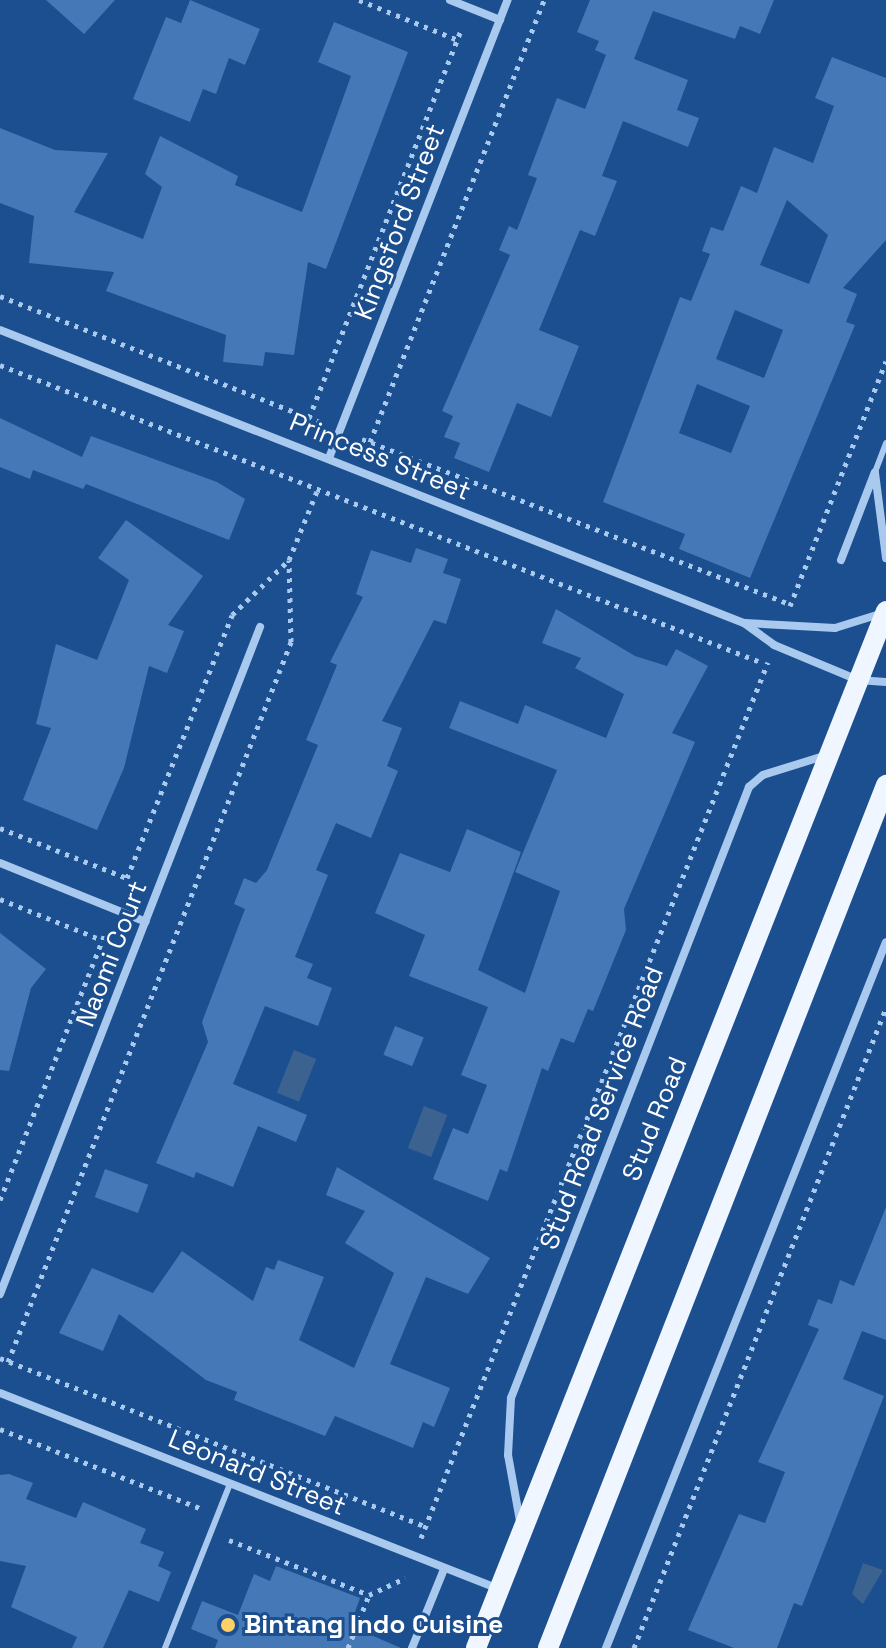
<!DOCTYPE html>
<style>
body{margin:0}
#map{position:relative;width:886px;height:1648px;overflow:hidden;background:#1b4f8f;font-family:"Space Grotesk",sans-serif}
div>[style]{position:absolute}
[style*='--x']{left:calc(var(--x)*1px);top:calc(var(--y)*1px);width:calc(var(--w)*1px);rotate:calc(var(--a)*1deg)}
.water>*{inset:0;background:#3c6290;transform-origin:0 0}
.building>*{inset:0;background:#4478b7;transform-origin:0 0}
.path>*{height:5px;margin-top:-2.5px;transform-origin:0;background:repeating-linear-gradient(90deg,#a9c9ee 0 4px,transparent 0 10px)}
.service>*{height:6px;margin:-3px;padding:0 3px;transform-origin:3px;border-radius:3px;background:#a9c9ee}
.minor>*{height:8px;margin:-4px;padding:0 4px;transform-origin:4px;border-radius:4px;background:#a9c9ee}
.primary>*{height:20px;margin:-10px;padding:0 10px;transform-origin:10px;border-radius:10px;background:#f0f6ff}
.dots>*{width:22px;height:22px;translate:-50% -50%;box-sizing:border-box;border:4px solid #1b4f8f;border-radius:50%}
span{translate:-50% -50%;white-space:nowrap;text-align:center;line-height:1.15;-webkit-text-stroke:6px #1b4f8f;paint-order:stroke}
.street-label{font-size:26px;color:#fff}
.poi-label{font-size:26px;color:#fff;font-weight:700}
.left{translate:0 -50%;text-align:left}
</style>
<div id="map">
<div class="water">
<i style="left:294px;top:1050px;width:24px;height:46px;rotate:22deg"></i>
<i style="left:424px;top:1106px;width:25px;height:45px;rotate:21deg"></i>
<i style="clip-path:polygon(863px 1563px,883px 1570px,863px 1604px,852px 1594px)"></i>
</div>
<div class="building">
<i style="clip-path:polygon(46px 0,115px 0,84px 34px)"></i>
<i style="clip-path:polygon(190px 0,260px 29px,245px 65px,229px 58px,216px 94px,203px 89px,190px 122px,133px 99px,166px 17px,181px 23px)"></i>
<i style="clip-path:polygon(590px 0,774px 0,760px 34px,740px 26px,735px 39px,653px 11px,634px 59px,688px 80px,677px 110px,699px 118px,688px 147px,623px 121px,602px 176px,617px 181px,595px 236px,580px 230px,539px 330px,579px 346px,551px 417px,517px 403px,489px 472px,454px 458px,460px 443px,444px 437px,453px 416px,442px 411px,510px 255px,499px 250px,509px 226px,517px 230px,537px 178px,528px 175px,557px 98px,585px 109px,606px 55px,595px 50px,599px 41px,577px 32px)"></i>
<i style="clip-path:polygon(334px 22px,408px 52px,326px 269px,308px 262px,294px 355px,265px 352px,263px 366px,223px 362px,226px 335px,106px 291px,114px 272px,29px 263px,34px 216px,0 203px,0 128px,55px 150px,108px 153px,74px 212px,143px 239px,162px 187px,145px 174px,160px 136px,238px 176px,235px 185px,302px 212px,351px 76px,318px 62px)"></i>
<i style="clip-path:polygon(evenodd,832px 57px,886px 78px,886px 240px,843px 288px,857px 294px,846px 322px,855px 325px,750px 578px,679px 549px,685px 534px,603px 502px,680px 297px,691px 301px,710px 254px,702px 251px,711px 227px,723px 231px,741px 186px,757px 193px,774px 147px,813px 163px,834px 106px,815px 98px,832px 57px,787px 200px,828px 235px,809px 284px,760px 265px,787px 200px,832px 57px,735px 310px,783px 330px,764px 378px,716px 359px,735px 310px,832px 57px,697px 384px,750px 406px,731px 453px,679px 433px,697px 384px)"></i>
<i style="clip-path:polygon(0 418px,82px 457px,91px 436px,217px 482px,245px 499px,229px 540px,86px 484px,83px 489px,33px 470px,30px 479px,0 467px)"></i>
<i style="clip-path:polygon(126px 520px,203px 576px,168px 625px,184px 631px,167px 673px,149px 666px,124px 768px,97px 830px,23px 800px,51px 728px,36px 724px,56px 644px,97px 660px,129px 580px,98px 558px)"></i>
<i style="clip-path:polygon(416px 548px,448px 559px,443px 573px,461px 579px,446px 624px,434px 620px,382px 721px,402px 728px,387px 766px,398px 771px,371px 838px,336px 823px,316px 870px,328px 875px,295px 957px,313px 964px,307px 978px,332px 988px,318px 1026px,265px 1006px,233px 1084px,307px 1115px,296px 1142px,258px 1126px,233px 1187px,196px 1172px,194px 1178px,156px 1163px,208px 1042px,202px 1022px,245px 909px,234px 904px,244px 878px,256px 883px,267px 870px,318px 745px,306px 740px,337px 665px,330px 662px,363px 597px,356px 594px,371px 550px,411px 563px)"></i>
<i style="clip-path:polygon(556px 609px,635px 656px,667px 666px,676px 649px,708px 666px,672px 733px,695px 742px,624px 909px,626px 930px,593px 1011px,588px 1009px,574px 1043px,561px 1038px,548px 1071px,542px 1068px,507px 1172px,500px 1169px,488px 1201px,433px 1179px,453px 1128px,468px 1134px,487px 1085px,461px 1075px,488px 1007px,409px 976px,425px 935px,375px 913px,400px 853px,450px 872px,467px 829px,521px 852px,478px 970px,525px 993px,560px 891px,515px 872px,557px 770px,449px 728px,460px 701px,518px 724px,525px 705px,606px 738px,624px 694px,575px 668px,581px 658px,542px 643px)"></i>
<i style="clip-path:polygon(0 933px,46px 969px,31px 988px,9px 1071px,0 1070px)"></i>
<i style="left:395px;top:1026px;width:31px;height:31px;rotate:22deg"></i>
<i style="clip-path:polygon(337px 1167px,490px 1258px,468px 1294px,426px 1277px,390px 1364px,450px 1388px,434px 1427px,423px 1422px,413px 1448px,335px 1416px,325px 1436px,234px 1400px,237px 1392px,206px 1380px,119px 1314px,103px 1351px,59px 1333px,92px 1268px,153px 1293px,182px 1251px,253px 1301px,266px 1267px,274px 1270px,278px 1260px,324px 1277px,299px 1340px,354px 1368px,394px 1273px,345px 1243px,365px 1211px,326px 1195px)"></i>
<i style="left:105px;top:1169px;width:46px;height:30px;rotate:20deg"></i>
<i style="clip-path:polygon(886px 1207px,886px 1340px,862px 1331px,843px 1379px,884px 1396px,802px 1606px,794px 1603px,777px 1648px,734px 1648px,688px 1630px,739px 1514px,765px 1523px,785px 1472px,758px 1462px,819px 1329px,808px 1325px,818px 1299px,832px 1304px,840px 1280px,854px 1286px)"></i>
<i style="clip-path:polygon(9px 1474px,33px 1483px,26px 1499px,76px 1518px,83px 1502px,146px 1529px,140px 1543px,164px 1552px,158px 1566px,171px 1572px,159px 1602px,129px 1590px,103px 1648px,72px 1648px,77px 1637px,11px 1607px,26px 1566px,0 1561px,0 1475px)"></i>
<i style="clip-path:polygon(276px 1566px,360px 1598px,350px 1626px,401px 1648px,215px 1648px,218px 1640px,191px 1629px,202px 1601px,238px 1615px,254px 1574px,270px 1581px)"></i>
</div>
<div class="path">
<i style="--x:359;--y:0;--w:107;--a:22"></i>
<i style="--x:0;--y:296;--w:344;--a:21.5"></i>
<i style="--x:0;--y:365;--w:814;--a:21.33"></i>
<i style="--x:309;--y:418;--w:417;--a:-68.6"></i>
<i style="--x:362;--y:439;--w:458;--a:21.1"></i>
<i style="--x:370;--y:442;--w:475;--a:-68.5"></i>
<i style="--x:790;--y:606;--w:263;--a:-68.6"></i>
<i style="--x:0;--y:828;--w:136;--a:21.5"></i>
<i style="--x:127;--y:878;--w:283;--a:-68.2"></i>
<i style="--x:232;--y:615;--w:79;--a:-44"></i>
<i style="--x:0;--y:899;--w:110;--a:21.9"></i>
<i style="--x:0;--y:1200;--w:289;--a:-68.5"></i>
<i style="--x:0;--y:1358;--w:458;--a:21.6"></i>
<i style="--x:8;--y:1362;--w:774;--a:-68.54"></i>
<i style="--x:291;--y:642;--w:82;--a:-91.4"></i>
<i style="--x:289;--y:560;--w:74;--a:-67.9"></i>
<i style="--x:0;--y:1429;--w:215;--a:21.6"></i>
<i style="--x:421;--y:1538;--w:942;--a:-68.39"></i>
<i style="--x:229;--y:1540;--w:150;--a:21.4"></i>
<i style="--x:348;--y:1648;--w:57;--a:-68.4"></i>
<i style="--x:369;--y:1595;--w:40;--a:-25"></i>
<i style="--x:634;--y:1648;--w:688;--a:-68.51"></i>
</div>
<div class="service">
<i style="--x:875;--y:472;--w:31;--a:-69"></i>
<i style="--x:165;--y:1648;--w:176;--a:-68.4"></i>
</div>
<div class="minor">
<i style="--x:450;--y:0;--w:54;--a:21.8"></i>
<i style="--x:0;--y:330;--w:800;--a:21.5"></i>
<i style="--x:744;--y:623;--w:37;--a:36"></i>
<i style="--x:774;--y:645;--w:91;--a:22.6"></i>
<i style="--x:858;--y:680;--w:28;--a:4"></i>
<i style="--x:329;--y:458;--w:492;--a:-68.7"></i>
<i style="--x:875;--y:473;--w:86;--a:82.6"></i>
<i style="--x:841;--y:560;--w:94;--a:-68.9"></i>
<i style="--x:745;--y:623;--w:90;--a:3.2"></i>
<i style="--x:835;--y:628;--w:47;--a:-17.3"></i>
<i style="--x:0;--y:863;--w:157;--a:22"></i>
<i style="--x:0;--y:1294;--w:716;--a:-68.7"></i>
<i style="--x:0;--y:1393;--w:536;--a:21.44"></i>
<i style="--x:520;--y:1521;--w:67;--a:-100.3"></i>
<i style="--x:508;--y:1455;--w:57;--a:-87"></i>
<i style="--x:511;--y:1398;--w:656;--a:-68.72"></i>
<i style="--x:749;--y:787;--w:18;--a:-41"></i>
<i style="--x:763;--y:775;--w:67;--a:-17.4"></i>
<i style="--x:412;--y:1648;--w:85;--a:-67.9"></i>
<i style="--x:606;--y:1648;--w:759;--a:-68.37"></i>
</div>
<div class="primary">
<i style="--x:476;--y:1648;--w:1115;--a:-68.43"></i>
<i style="--x:548;--y:1648;--w:927;--a:-68.61"></i>
</div>
<div class="dots">
<i style="left:228px;top:1625px;background:#ffd166"></i>
</div>
<div class="street-label">
<span style="left:400px;top:222px;rotate:-69deg">Kingsford Street</span>
<span style="left:380px;top:457px;rotate:22deg">Princess Street</span>
<span style="left:112px;top:954px;rotate:-69deg">Naomi Court</span>
<span style="left:602px;top:1108px;rotate:-69deg">Stud Road Service Road</span>
<span style="left:655px;top:1119px;rotate:-68deg">Stud Road</span>
<span style="left:257px;top:1473px;rotate:22deg">Leonard Street</span>
</div>
<div class="poi-label">
<span class="left" style="left:244px;top:1625px">Bintang Indo Cuisine</span>
</div>
</div>
